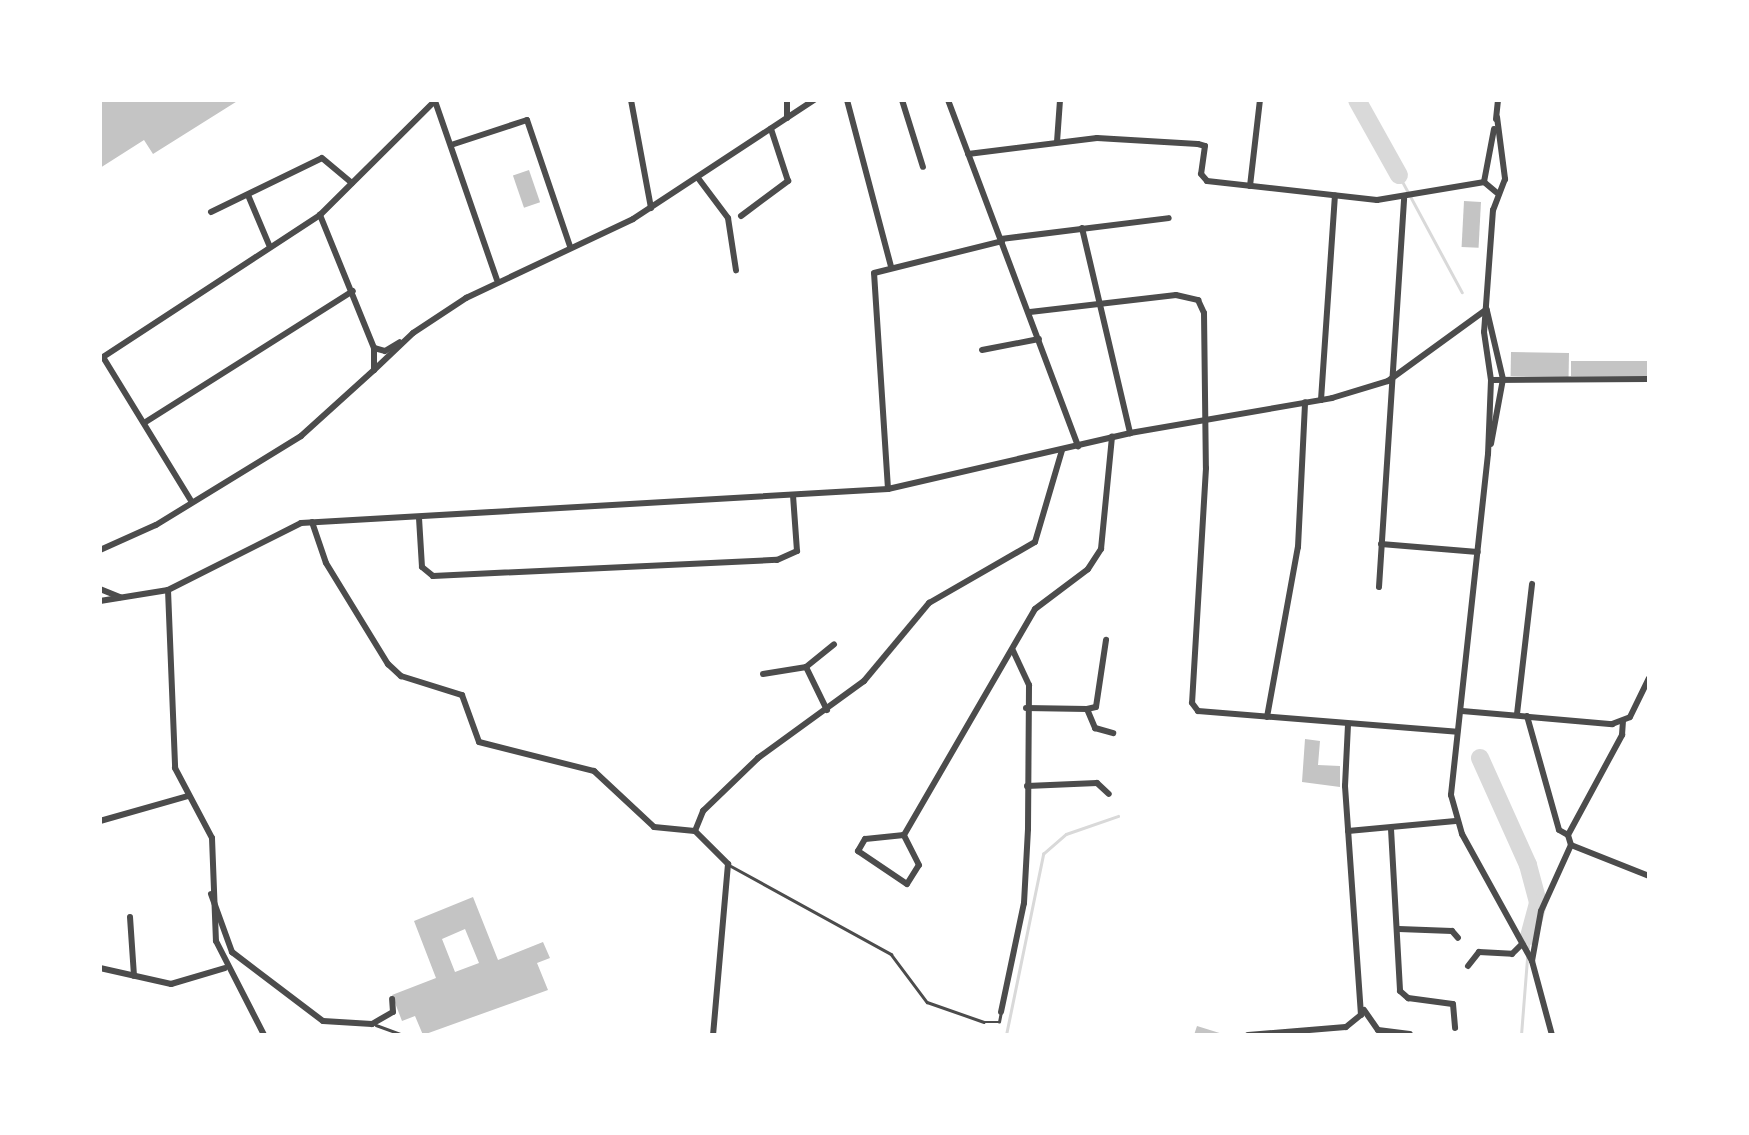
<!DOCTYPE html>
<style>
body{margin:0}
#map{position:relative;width:1749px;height:1135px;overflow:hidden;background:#fff;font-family:"DejaVu Sans",sans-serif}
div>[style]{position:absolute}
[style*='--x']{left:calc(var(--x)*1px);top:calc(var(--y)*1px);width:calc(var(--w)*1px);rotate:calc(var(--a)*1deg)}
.stream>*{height:2.5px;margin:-1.25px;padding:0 1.25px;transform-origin:1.25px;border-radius:1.25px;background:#d9d9d9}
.river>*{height:18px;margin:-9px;padding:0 9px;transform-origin:9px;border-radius:9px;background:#d9d9d9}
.building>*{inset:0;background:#c4c4c4;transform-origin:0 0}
.service>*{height:2.5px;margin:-1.25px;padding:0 1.25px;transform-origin:1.25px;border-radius:1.25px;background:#4c4c4c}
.minor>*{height:6px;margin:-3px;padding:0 3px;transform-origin:3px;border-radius:3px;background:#4c4c4c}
span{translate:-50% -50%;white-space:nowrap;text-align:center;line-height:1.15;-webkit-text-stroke:6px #fff;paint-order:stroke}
.frame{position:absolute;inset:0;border:102px solid #fff;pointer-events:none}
</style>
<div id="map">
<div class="stream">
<i style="--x:1399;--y:175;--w:133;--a:61.7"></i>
<i style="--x:1528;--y:948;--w:12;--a:-85"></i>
<i style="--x:1006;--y:1035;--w:185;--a:-78.4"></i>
<i style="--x:1043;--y:854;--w:30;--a:-41"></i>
<i style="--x:1066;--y:834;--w:55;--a:-19.1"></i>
<i style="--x:1521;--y:1035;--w:77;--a:-85.5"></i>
</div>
<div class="river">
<i style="--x:1357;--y:100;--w:86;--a:60.8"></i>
<i style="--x:1480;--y:758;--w:117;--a:65.8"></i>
<i style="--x:1528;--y:865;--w:39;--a:75"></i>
<i style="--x:1538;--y:903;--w:34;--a:105"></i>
</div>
<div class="building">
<i style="clip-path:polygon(100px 100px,239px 100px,153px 154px,144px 140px,100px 168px)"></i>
<i style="left:529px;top:170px;width:34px;height:17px;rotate:71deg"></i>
<i style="left:1464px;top:201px;width:17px;height:46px;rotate:3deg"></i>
<i style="left:1511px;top:352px;width:58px;height:24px;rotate:1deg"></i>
<i style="left:1571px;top:361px;width:78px;height:15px"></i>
<i style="clip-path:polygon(1305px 739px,1320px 741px,1318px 765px,1340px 766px,1340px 787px,1302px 782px)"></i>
<i style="clip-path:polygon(evenodd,473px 897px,498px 960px,543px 942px,550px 958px,537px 963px,548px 990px,423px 1035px,415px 1016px,402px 1021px,392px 995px,436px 978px,414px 921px,473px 897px,465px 929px,479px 963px,455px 972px,442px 939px,465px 929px)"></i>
<i style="clip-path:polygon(1197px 1026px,1226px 1035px,1194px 1035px)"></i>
</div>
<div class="service">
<i style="--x:731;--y:866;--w:183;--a:28.8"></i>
<i style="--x:891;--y:954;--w:60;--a:53.1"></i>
<i style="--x:927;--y:1002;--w:60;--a:19.3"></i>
<i style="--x:984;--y:1022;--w:15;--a:0"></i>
<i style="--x:999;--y:1022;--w:10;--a:-79"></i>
<i style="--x:376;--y:1025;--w:29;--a:20"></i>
</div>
<div class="minor">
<i style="--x:631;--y:100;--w:110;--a:79.5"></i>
<i style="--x:847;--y:100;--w:172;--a:75.2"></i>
<i style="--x:902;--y:100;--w:70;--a:72.6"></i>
<i style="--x:948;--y:100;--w:370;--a:69.4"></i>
<i style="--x:435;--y:101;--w:189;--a:70.9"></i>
<i style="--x:1497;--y:117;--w:63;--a:82.6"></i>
<i style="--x:1505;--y:179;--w:33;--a:111"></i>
<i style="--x:1493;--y:210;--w:122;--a:94.2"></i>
<i style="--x:1484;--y:332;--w:49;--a:81.7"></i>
<i style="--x:1491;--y:380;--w:74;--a:92.3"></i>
<i style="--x:1488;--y:454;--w:343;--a:96.2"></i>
<i style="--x:1451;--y:795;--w:41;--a:74.2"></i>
<i style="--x:1462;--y:834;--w:145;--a:61.1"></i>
<i style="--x:1532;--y:961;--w:77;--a:74.9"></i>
<i style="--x:787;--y:118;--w:18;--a:-90"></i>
<i style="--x:1496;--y:119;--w:19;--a:-84"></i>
<i style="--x:1494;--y:129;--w:54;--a:100.7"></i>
<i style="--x:1484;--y:182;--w:16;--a:40"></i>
<i style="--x:1057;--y:142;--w:42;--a:-85.9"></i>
<i style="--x:451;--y:145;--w:80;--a:-18.2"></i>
<i style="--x:527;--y:120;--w:133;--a:71.2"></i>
<i style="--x:968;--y:154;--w:130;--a:-7.1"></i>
<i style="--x:1097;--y:138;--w:101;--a:3.4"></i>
<i style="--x:1198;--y:144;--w:7;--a:16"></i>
<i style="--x:1205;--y:146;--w:28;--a:98"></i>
<i style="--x:1201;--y:174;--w:9;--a:49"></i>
<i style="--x:1207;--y:181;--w:171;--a:6.4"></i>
<i style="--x:1377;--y:200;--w:109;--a:-9.5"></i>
<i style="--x:698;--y:178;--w:50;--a:53.1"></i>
<i style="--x:728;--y:218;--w:53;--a:81.3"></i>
<i style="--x:1250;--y:186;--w:87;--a:-83.4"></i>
<i style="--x:248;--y:195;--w:56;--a:67.1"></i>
<i style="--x:211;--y:212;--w:123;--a:-25.9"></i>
<i style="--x:322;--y:158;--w:39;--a:40"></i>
<i style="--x:741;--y:216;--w:59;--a:-36.7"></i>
<i style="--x:788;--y:181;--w:55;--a:-108.1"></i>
<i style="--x:1082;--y:228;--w:211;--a:76.8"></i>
<i style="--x:1001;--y:239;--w:169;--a:-7.1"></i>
<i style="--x:1487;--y:311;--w:70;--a:76.8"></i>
<i style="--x:1503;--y:379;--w:66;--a:100.5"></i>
<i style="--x:1030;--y:312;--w:147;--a:-6.6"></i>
<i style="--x:1176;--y:295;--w:23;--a:13"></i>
<i style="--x:1198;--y:300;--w:14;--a:65"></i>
<i style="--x:1204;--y:313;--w:155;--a:89.3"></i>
<i style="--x:1206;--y:468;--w:235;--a:93.4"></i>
<i style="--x:1192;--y:703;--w:10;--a:53"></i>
<i style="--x:1198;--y:711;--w:260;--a:4.6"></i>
<i style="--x:374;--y:348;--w:11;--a:15"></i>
<i style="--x:385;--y:351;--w:17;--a:-31"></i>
<i style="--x:982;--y:350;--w:58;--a:-10.9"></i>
<i style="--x:103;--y:357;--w:170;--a:58.5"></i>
<i style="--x:100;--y:359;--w:263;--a:-33.2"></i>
<i style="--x:320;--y:215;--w:163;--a:-44.8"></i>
<i style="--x:374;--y:370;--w:54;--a:-43.5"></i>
<i style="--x:413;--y:333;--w:64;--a:-33.4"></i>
<i style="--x:466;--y:298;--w:185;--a:-25.3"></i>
<i style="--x:633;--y:219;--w:217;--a:-33.3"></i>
<i style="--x:1491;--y:380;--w:158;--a:-0.4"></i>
<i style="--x:1321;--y:400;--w:205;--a:-86.1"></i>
<i style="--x:144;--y:423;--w:247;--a:-32.3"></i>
<i style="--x:888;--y:489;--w:216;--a:-93.7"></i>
<i style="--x:874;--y:273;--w:132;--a:-14"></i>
<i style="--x:419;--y:518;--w:49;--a:86.5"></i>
<i style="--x:422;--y:567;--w:14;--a:39"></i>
<i style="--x:433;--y:576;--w:344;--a:-2.7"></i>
<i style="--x:777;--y:560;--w:22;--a:-24"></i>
<i style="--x:797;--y:551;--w:56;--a:-94.1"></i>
<i style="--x:312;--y:522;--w:43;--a:71.1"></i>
<i style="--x:326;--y:563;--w:119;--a:58.5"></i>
<i style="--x:388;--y:664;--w:18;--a:43"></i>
<i style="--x:401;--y:676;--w:64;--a:17.3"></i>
<i style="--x:462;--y:695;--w:50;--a:70.1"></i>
<i style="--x:479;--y:742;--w:119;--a:14.2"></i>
<i style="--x:594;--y:771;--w:82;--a:43"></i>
<i style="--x:654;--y:827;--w:41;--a:5.6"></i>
<i style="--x:1381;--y:544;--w:97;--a:4.7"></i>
<i style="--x:100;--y:550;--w:61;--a:-24.1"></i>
<i style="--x:156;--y:525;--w:170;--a:-31.5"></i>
<i style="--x:301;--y:436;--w:98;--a:-42.1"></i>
<i style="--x:374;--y:370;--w:22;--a:-90"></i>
<i style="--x:374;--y:348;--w:144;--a:-112.1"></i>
<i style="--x:1379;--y:587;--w:389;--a:-86.3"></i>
<i style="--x:100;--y:589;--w:22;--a:22"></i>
<i style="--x:168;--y:590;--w:178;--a:87.7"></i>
<i style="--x:175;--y:768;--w:79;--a:62.1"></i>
<i style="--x:212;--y:838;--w:103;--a:87.8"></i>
<i style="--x:216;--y:941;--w:106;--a:62.9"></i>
<i style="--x:100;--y:601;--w:69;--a:-9.2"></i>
<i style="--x:168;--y:590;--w:149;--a:-26.7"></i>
<i style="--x:301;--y:523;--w:588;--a:-3.31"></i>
<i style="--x:888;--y:489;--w:248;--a:-13"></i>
<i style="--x:1130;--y:433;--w:205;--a:-9.8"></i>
<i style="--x:1332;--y:398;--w:59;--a:-16.9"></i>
<i style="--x:1388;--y:381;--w:122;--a:-36"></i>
<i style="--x:806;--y:667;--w:36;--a:-39"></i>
<i style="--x:763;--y:674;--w:44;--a:-9.2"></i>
<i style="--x:806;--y:667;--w:48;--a:64"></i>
<i style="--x:1026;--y:708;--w:61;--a:0.9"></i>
<i style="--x:1087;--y:709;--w:21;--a:67"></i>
<i style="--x:1095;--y:728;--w:19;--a:16"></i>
<i style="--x:1087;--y:709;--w:9;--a:-13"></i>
<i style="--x:1096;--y:707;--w:68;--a:-81.5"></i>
<i style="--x:1462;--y:711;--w:151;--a:5"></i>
<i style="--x:1612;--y:724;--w:19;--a:-21"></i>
<i style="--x:1630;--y:717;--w:43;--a:-64"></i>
<i style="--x:1517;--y:714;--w:131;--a:-83.4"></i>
<i style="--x:1527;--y:716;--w:118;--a:74.3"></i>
<i style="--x:1559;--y:830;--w:10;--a:29"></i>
<i style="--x:1267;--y:717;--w:173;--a:-79.7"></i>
<i style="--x:1298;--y:547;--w:145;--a:-87.2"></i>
<i style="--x:1027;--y:786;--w:70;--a:-2.5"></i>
<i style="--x:1097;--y:783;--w:16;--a:43"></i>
<i style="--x:100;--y:821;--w:91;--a:-15.9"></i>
<i style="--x:1391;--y:829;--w:162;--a:86.8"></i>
<i style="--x:1400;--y:991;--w:11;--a:41"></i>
<i style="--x:1408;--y:998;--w:45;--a:7.6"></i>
<i style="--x:1453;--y:1004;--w:24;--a:85"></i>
<i style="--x:695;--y:831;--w:22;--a:-68"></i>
<i style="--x:703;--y:811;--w:76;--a:-43.9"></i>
<i style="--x:758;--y:758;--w:131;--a:-36"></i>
<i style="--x:864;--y:681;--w:102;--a:-50.2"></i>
<i style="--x:929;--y:603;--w:122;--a:-29.9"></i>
<i style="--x:1035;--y:542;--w:96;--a:-73.6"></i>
<i style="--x:695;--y:831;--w:47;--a:45"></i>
<i style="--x:728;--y:864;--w:172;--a:95"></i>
<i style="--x:1348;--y:831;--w:108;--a:-5.3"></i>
<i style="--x:904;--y:835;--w:39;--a:174"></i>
<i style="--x:865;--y:839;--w:14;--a:120"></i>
<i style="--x:858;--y:851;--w:59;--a:34"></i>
<i style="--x:907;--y:884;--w:22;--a:-58"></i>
<i style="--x:919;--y:865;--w:34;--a:-117"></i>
<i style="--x:904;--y:835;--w:261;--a:-59.9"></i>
<i style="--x:1035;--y:609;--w:66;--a:-37"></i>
<i style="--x:1088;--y:569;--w:24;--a:-57"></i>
<i style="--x:1101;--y:549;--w:113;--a:-84.4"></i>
<i style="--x:1568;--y:835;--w:114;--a:-61.6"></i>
<i style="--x:1622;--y:735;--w:14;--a:-86"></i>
<i style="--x:1571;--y:845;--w:84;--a:21.7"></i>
<i style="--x:211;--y:894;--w:62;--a:70.1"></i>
<i style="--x:232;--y:952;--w:114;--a:37.2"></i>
<i style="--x:323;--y:1021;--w:49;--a:3.5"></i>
<i style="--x:372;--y:1024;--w:24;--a:-30"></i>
<i style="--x:393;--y:1012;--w:13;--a:-94"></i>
<i style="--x:130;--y:917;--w:59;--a:86.1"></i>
<i style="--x:1399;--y:929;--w:53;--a:2.2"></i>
<i style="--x:1452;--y:931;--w:9;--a:49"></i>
<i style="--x:1532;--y:961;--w:51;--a:-79.8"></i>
<i style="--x:1541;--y:911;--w:72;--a:-65.6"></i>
<i style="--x:1571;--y:845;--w:10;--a:-107"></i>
<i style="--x:1468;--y:966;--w:18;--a:-52"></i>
<i style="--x:1479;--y:952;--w:33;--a:3"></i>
<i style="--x:1512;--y:954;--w:14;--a:-45"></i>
<i style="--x:100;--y:968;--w:73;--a:12.7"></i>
<i style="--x:171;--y:984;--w:56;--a:-16.5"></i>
<i style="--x:1364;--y:1010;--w:24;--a:55"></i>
<i style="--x:1378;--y:1030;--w:32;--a:7"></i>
<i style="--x:1001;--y:1012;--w:111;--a:-78.1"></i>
<i style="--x:1024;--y:903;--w:74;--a:-86.9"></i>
<i style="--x:1028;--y:829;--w:144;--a:-89.6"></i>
<i style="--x:1029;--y:685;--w:38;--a:-115"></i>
<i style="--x:1248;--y:1035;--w:98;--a:-4.7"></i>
<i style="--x:1346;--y:1027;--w:19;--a:-39"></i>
<i style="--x:1361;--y:1015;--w:230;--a:-94"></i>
<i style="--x:1345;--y:786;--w:61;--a:-87.2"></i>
</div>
<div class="frame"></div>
</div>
